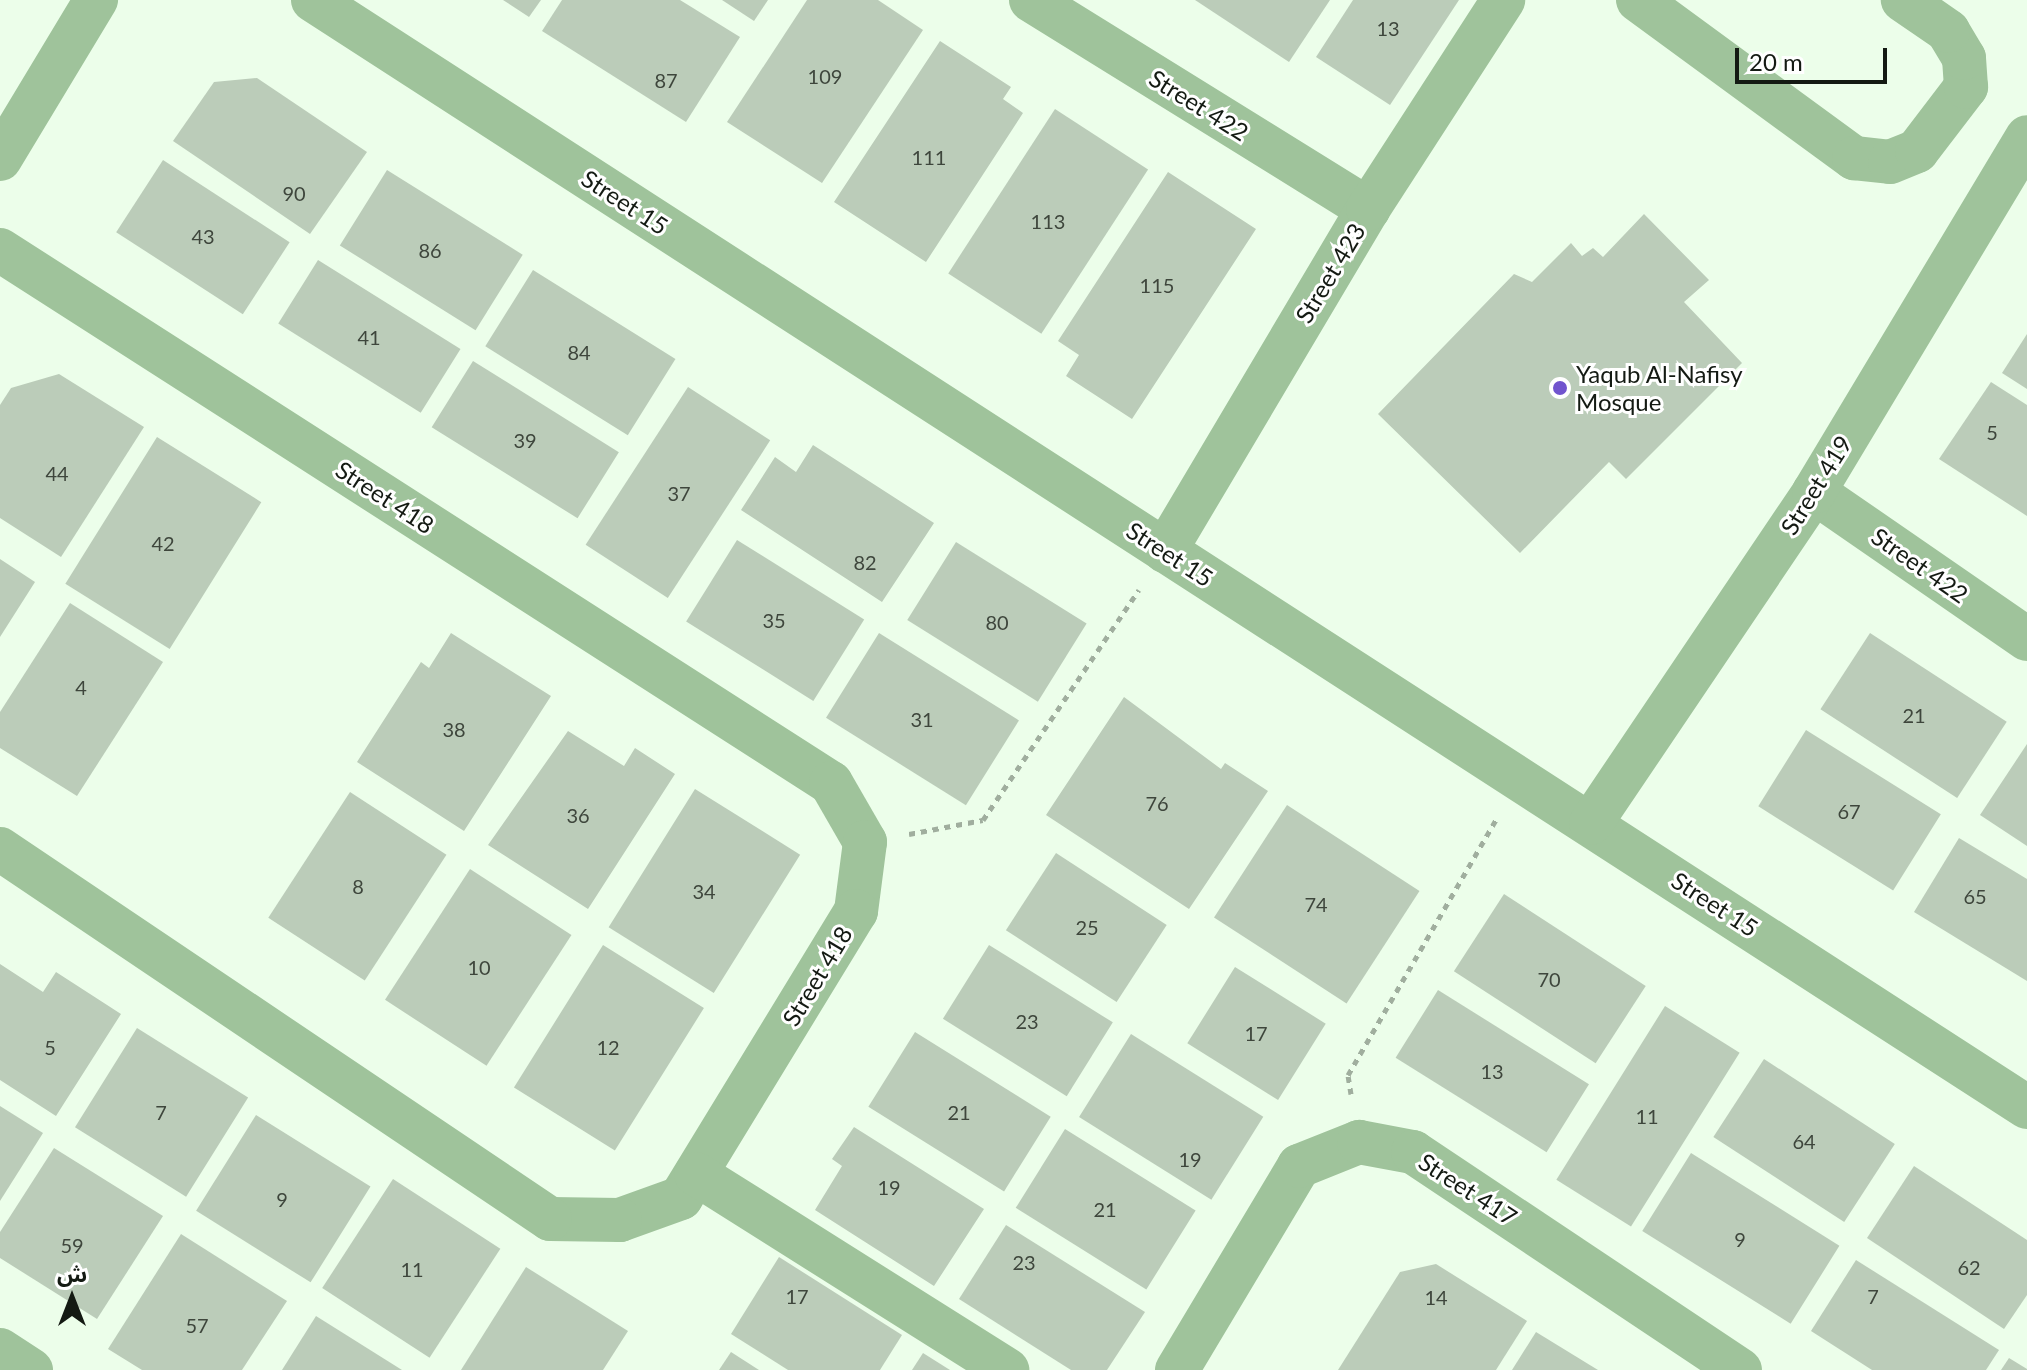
<!DOCTYPE html>
<meta charset="utf-8">
<style>
body{margin:0}
#map{position:relative;width:2027px;height:1370px;overflow:hidden;background:#ecfeea;font-family:Lato,"Noto Sans Arabic",sans-serif}
div>[style]{position:absolute}
[style*='--x']{left:calc(var(--x)*1px);top:calc(var(--y)*1px);width:calc(var(--w)*1px);rotate:calc(var(--a)*1deg)}
.building>*{inset:0;background:#bbccb9;transform-origin:0 0}
.path>*{height:5px;margin-top:-2.5px;transform-origin:0;background:repeating-linear-gradient(90deg,#a0ae9e 0 6px,transparent 0 12px)}
.minor>*{height:44px;margin:-22px;padding:0 22px;transform-origin:22px;border-radius:22px;background:#9fc39b}
.dots>*{width:22px;height:22px;translate:-50% -50%;box-sizing:border-box;border:4px solid #fff;border-radius:50%}
span{translate:-50% -50%;white-space:nowrap;text-align:center;line-height:1.15;-webkit-text-stroke:6px #fff;paint-order:stroke}
.number-label{font-size:20px;color:#3e463c}
.number-label span{-webkit-text-stroke-width:0}
.street-label{font-size:24px;color:#141a13}
.poi-label{font-size:24px;color:#141a13}
.left{translate:0 -50%;text-align:left}
.north{position:absolute;left:32px;top:1258px;width:80px;height:80px;-webkit-text-stroke:6px #fff;paint-order:stroke;rotate:0deg;font-size:22px;font-weight:700;line-height:32px;text-align:center;color:#141a13}
.north::after{content:'';display:block;margin:auto;width:28px;height:36px;background:#141a13;clip-path:polygon(50% 0,100% 100%,50% 72%,0 100%)}
.scale{position:absolute;left:1735px;top:48px;width:152px;height:36px;box-sizing:border-box;border:4px solid #141a13;border-top:0;padding-left:10px;font-size:24px;line-height:28px;white-space:nowrap;color:#141a13;-webkit-text-stroke:6px #fff;paint-order:stroke}
</style>
<div id="map">
<div class="building">
<i style="clip-path:polygon(503px 0,541px 0,529px 17px)"></i>
<i style="clip-path:polygon(562px 0,680px 0,740px 37px,686px 122px,542px 31px)"></i>
<i style="clip-path:polygon(722px 0,768px 0,754px 21px)"></i>
<i style="clip-path:polygon(807px 0,878px 0,923px 30px,822px 183px,727px 122px)"></i>
<i style="clip-path:polygon(1195px 0,1330px 0,1289px 62px)"></i>
<i style="clip-path:polygon(1353px 0,1459px 0,1390px 105px,1316px 57px)"></i>
<i style="clip-path:polygon(940px 41px,1011px 87px,1003px 99px,1023px 113px,926px 262px,834px 202px)"></i>
<i style="clip-path:polygon(257px 78px,367px 152px,310px 234px,173px 141px,214px 82px)"></i>
<i style="left:1055px;top:109px;width:111px;height:196px;rotate:33deg"></i>
<i style="left:163px;top:160px;width:151px;height:86px;rotate:33deg"></i>
<i style="left:387px;top:170px;width:160px;height:89px;rotate:32deg"></i>
<i style="clip-path:polygon(1168px 172px,1256px 229px,1132px 419px,1066px 376px,1079px 355px,1058px 341px)"></i>
<i style="clip-path:polygon(1644px 214px,1709px 280px,1684px 302px,1742px 363px,1626px 479px,1609px 462px,1520px 553px,1378px 414px,1514px 274px,1532px 282px,1571px 243px,1582px 256px,1593px 248px,1603px 257px)"></i>
<i style="left:318px;top:260px;width:168px;height:75px;rotate:32deg"></i>
<i style="left:533px;top:270px;width:168px;height:90px;rotate:32deg"></i>
<i style="clip-path:polygon(2027px 334px,2027px 389px,2002px 373px)"></i>
<i style="left:473px;top:361px;width:172px;height:78px;rotate:32deg"></i>
<i style="clip-path:polygon(59px 374px,144px 427px,61px 557px,0 518px,0 405px,11px 388px)"></i>
<i style="clip-path:polygon(1991px 382px,2027px 405px,2027px 516px,1939px 459px)"></i>
<i style="left:688px;top:387px;width:98px;height:188px;rotate:33deg"></i>
<i style="left:157px;top:437px;width:123px;height:173px;rotate:32deg"></i>
<i style="clip-path:polygon(813px 445px,934px 523px,882px 602px,741px 510px,775px 457px,796px 472px)"></i>
<i style="left:737px;top:540px;width:150px;height:96px;rotate:32deg"></i>
<i style="left:956px;top:542px;width:154px;height:92px;rotate:32deg"></i>
<i style="clip-path:polygon(0 559px,35px 582px,0 637px)"></i>
<i style="clip-path:polygon(70px 603px,163px 662px,77px 796px,0 748px,0 712px)"></i>
<i style="clip-path:polygon(451px 633px,551px 696px,464px 831px,357px 762px,421px 662px,429px 668px)"></i>
<i style="left:879px;top:633px;width:165px;height:100px;rotate:32deg"></i>
<i style="left:1870px;top:633px;width:163px;height:91px;rotate:33deg"></i>
<i style="clip-path:polygon(1124px 697px,1221px 769px,1225px 763px,1268px 791px,1189px 909px,1046px 815px)"></i>
<i style="left:1806px;top:730px;width:159px;height:90px;rotate:32deg"></i>
<i style="clip-path:polygon(568px 731px,624px 766px,635px 748px,675px 774px,588px 909px,488px 845px)"></i>
<i style="clip-path:polygon(2027px 744px,2027px 846px,1980px 815px)"></i>
<i style="left:695px;top:789px;width:124px;height:163px;rotate:32deg"></i>
<i style="left:350px;top:792px;width:115px;height:150px;rotate:33deg"></i>
<i style="left:1287px;top:805px;width:158px;height:134px;rotate:33deg"></i>
<i style="clip-path:polygon(1959px 838px,2027px 879px,2027px 981px,1914px 912px)"></i>
<i style="left:1056px;top:853px;width:132px;height:92px;rotate:33deg"></i>
<i style="left:470px;top:869px;width:121px;height:156px;rotate:33deg"></i>
<i style="left:1504px;top:894px;width:169px;height:92px;rotate:33deg"></i>
<i style="left:603px;top:945px;width:119px;height:168px;rotate:32deg"></i>
<i style="left:989px;top:945px;width:146px;height:87px;rotate:32deg"></i>
<i style="clip-path:polygon(0 964px,43px 992px,56px 972px,121px 1014px,56px 1116px,0 1080px)"></i>
<i style="left:1235px;top:967px;width:107px;height:90px;rotate:32deg"></i>
<i style="left:1438px;top:990px;width:178px;height:80px;rotate:32deg"></i>
<i style="left:1665px;top:1006px;width:88px;height:205px;rotate:32deg"></i>
<i style="left:137px;top:1028px;width:131px;height:117px;rotate:32deg"></i>
<i style="left:915px;top:1032px;width:160px;height:88px;rotate:32deg"></i>
<i style="left:1131px;top:1034px;width:156px;height:98px;rotate:32deg"></i>
<i style="left:1764px;top:1059px;width:156px;height:93px;rotate:33deg"></i>
<i style="clip-path:polygon(0 1106px,43px 1133px,0 1201px)"></i>
<i style="left:256px;top:1115px;width:135px;height:113px;rotate:32deg"></i>
<i style="clip-path:polygon(854px 1127px,984px 1209px,934px 1286px,815px 1210px,842px 1166px,832px 1159px)"></i>
<i style="left:1065px;top:1129px;width:154px;height:93px;rotate:32deg"></i>
<i style="clip-path:polygon(54px 1148px,163px 1216px,97px 1319px,0 1258px,0 1232px)"></i>
<i style="left:1691px;top:1153px;width:175px;height:92px;rotate:32deg"></i>
<i style="clip-path:polygon(1914px 1166px,2027px 1240px,2027px 1295px,2004px 1329px,1867px 1238px)"></i>
<i style="left:393px;top:1179px;width:128px;height:130px;rotate:33deg"></i>
<i style="clip-path:polygon(1006px 1225px,1145px 1312px,1107px 1370px,1071px 1370px,959px 1299px)"></i>
<i style="clip-path:polygon(181px 1234px,287px 1301px,242px 1370px,142px 1370px,108px 1349px)"></i>
<i style="clip-path:polygon(779px 1257px,902px 1335px,880px 1370px,788px 1370px,731px 1334px)"></i>
<i style="clip-path:polygon(1856px 1260px,1999px 1350px,1986px 1370px,1872px 1370px,1811px 1331px)"></i>
<i style="clip-path:polygon(1436px 1264px,1527px 1321px,1496px 1370px,1338px 1370px,1400px 1272px)"></i>
<i style="clip-path:polygon(526px 1267px,628px 1331px,603px 1370px,461px 1370px)"></i>
<i style="clip-path:polygon(316px 1316px,402px 1370px,282px 1370px)"></i>
<i style="clip-path:polygon(1536px 1332px,1598px 1370px,1512px 1370px)"></i>
<i style="clip-path:polygon(731px 1352px,759px 1370px,719px 1370px)"></i>
<i style="clip-path:polygon(923px 1353px,950px 1370px,912px 1370px)"></i>
<i style="clip-path:polygon(2009px 1358px,2027px 1369px,2027px 1370px,2001px 1370px)"></i>
</div>
<div class="path">
<i style="--x:909;--y:834;--w:75;--a:-10.7"></i>
<i style="--x:983;--y:820;--w:278;--a:-55.9"></i>
<i style="--x:1351;--y:1094;--w:19;--a:-99"></i>
<i style="--x:1348;--y:1075;--w:295;--a:-59.9"></i>
</div>
<div class="minor">
<i style="--x:313;--y:0;--w:2040;--a:32.86"></i>
<i style="--x:1031;--y:0;--w:397;--a:31.8"></i>
<i style="--x:1638;--y:0;--w:268;--a:36.2"></i>
<i style="--x:1854;--y:158;--w:36;--a:6"></i>
<i style="--x:1890;--y:162;--w:29;--a:-22"></i>
<i style="--x:1917;--y:151;--w:81;--a:-52.6"></i>
<i style="--x:1966;--y:87;--w:29;--a:-94"></i>
<i style="--x:1964;--y:58;--w:31;--a:-121"></i>
<i style="--x:1948;--y:31;--w:55;--a:-145.4"></i>
<i style="--x:0;--y:159;--w:186;--a:-58.9"></i>
<i style="--x:0;--y:250;--w:987;--a:32.68"></i>
<i style="--x:831;--y:783;--w:68;--a:60"></i>
<i style="--x:865;--y:842;--w:70;--a:97.4"></i>
<i style="--x:856;--y:911;--w:336;--a:121.4"></i>
<i style="--x:681;--y:1198;--w:65;--a:160.2"></i>
<i style="--x:620;--y:1220;--w:70;--a:-179.2"></i>
<i style="--x:550;--y:1219;--w:663;--a:-146.07"></i>
<i style="--x:1814;--y:492;--w:259;--a:34.6"></i>
<i style="--x:1165;--y:551;--w:398;--a:-59.3"></i>
<i style="--x:1368;--y:209;--w:249;--a:-57.1"></i>
<i style="--x:1591;--y:823;--w:399;--a:-56"></i>
<i style="--x:1814;--y:492;--w:414;--a:-59"></i>
<i style="--x:696;--y:1174;--w:368;--a:32.2"></i>
<i style="--x:0;--y:1350;--w:37;--a:33"></i>
<i style="--x:1177;--y:1370;--w:238;--a:-59.1"></i>
<i style="--x:1299;--y:1166;--w:65;--a:-21.8"></i>
<i style="--x:1359;--y:1142;--w:55;--a:10.5"></i>
<i style="--x:1413;--y:1152;--w:393;--a:33.7"></i>
</div>
<div class="dots">
<i style="left:1560px;top:388px;background:#7154ce"></i>
</div>
<div class="number-label">
<span style="left:1388px;top:28px">13</span>
<span style="left:825px;top:76px">109</span>
<span style="left:666px;top:80px">87</span>
<span style="left:929px;top:157px">111</span>
<span style="left:294px;top:193px">90</span>
<span style="left:1048px;top:221px">113</span>
<span style="left:203px;top:236px">43</span>
<span style="left:430px;top:250px">86</span>
<span style="left:1157px;top:285px">115</span>
<span style="left:369px;top:337px">41</span>
<span style="left:579px;top:352px">84</span>
<span style="left:1992px;top:432px">5</span>
<span style="left:525px;top:440px">39</span>
<span style="left:57px;top:473px">44</span>
<span style="left:679px;top:493px">37</span>
<span style="left:163px;top:543px">42</span>
<span style="left:865px;top:562px">82</span>
<span style="left:774px;top:620px">35</span>
<span style="left:997px;top:622px">80</span>
<span style="left:81px;top:687px">4</span>
<span style="left:1914px;top:715px">21</span>
<span style="left:922px;top:719px">31</span>
<span style="left:454px;top:729px">38</span>
<span style="left:1157px;top:803px">76</span>
<span style="left:1849px;top:811px">67</span>
<span style="left:578px;top:815px">36</span>
<span style="left:358px;top:886px">8</span>
<span style="left:704px;top:891px">34</span>
<span style="left:1975px;top:896px">65</span>
<span style="left:1316px;top:904px">74</span>
<span style="left:1087px;top:927px">25</span>
<span style="left:479px;top:967px">10</span>
<span style="left:1549px;top:979px">70</span>
<span style="left:1027px;top:1021px">23</span>
<span style="left:1256px;top:1033px">17</span>
<span style="left:50px;top:1047px">5</span>
<span style="left:608px;top:1047px">12</span>
<span style="left:1492px;top:1071px">13</span>
<span style="left:161px;top:1112px">7</span>
<span style="left:959px;top:1112px">21</span>
<span style="left:1647px;top:1116px">11</span>
<span style="left:1804px;top:1141px">64</span>
<span style="left:1190px;top:1159px">19</span>
<span style="left:889px;top:1187px">19</span>
<span style="left:282px;top:1199px">9</span>
<span style="left:1105px;top:1209px">21</span>
<span style="left:1740px;top:1239px">9</span>
<span style="left:72px;top:1245px">59</span>
<span style="left:1024px;top:1262px">23</span>
<span style="left:1969px;top:1267px">62</span>
<span style="left:412px;top:1269px">11</span>
<span style="left:797px;top:1296px">17</span>
<span style="left:1873px;top:1296px">7</span>
<span style="left:1436px;top:1297px">14</span>
<span style="left:197px;top:1325px">57</span>
</div>
<div class="street-label">
<span style="left:1199px;top:105px;rotate:32deg">Street 422</span>
<span style="left:625px;top:202px;rotate:33deg">Street 15</span>
<span style="left:1330px;top:273px;rotate:-59deg">Street 423</span>
<span style="left:1816px;top:485px;rotate:-58deg">Street 419</span>
<span style="left:385px;top:497px;rotate:33deg">Street 418</span>
<span style="left:1170px;top:554px;rotate:33deg">Street 15</span>
<span style="left:1920px;top:565px;rotate:35deg">Street 422</span>
<span style="left:1715px;top:904px;rotate:33deg">Street 15</span>
<span style="left:817px;top:976px;rotate:-59deg">Street 418</span>
<span style="left:1468px;top:1189px;rotate:33deg">Street 417</span>
</div>
<div class="poi-label">
<span class="left" style="left:1576px;top:388px">Yaqub Al-Nafisy<br>Mosque</span>
</div>
<div class="north">ش</div>
<div class="scale">20 m</div>
</div>
